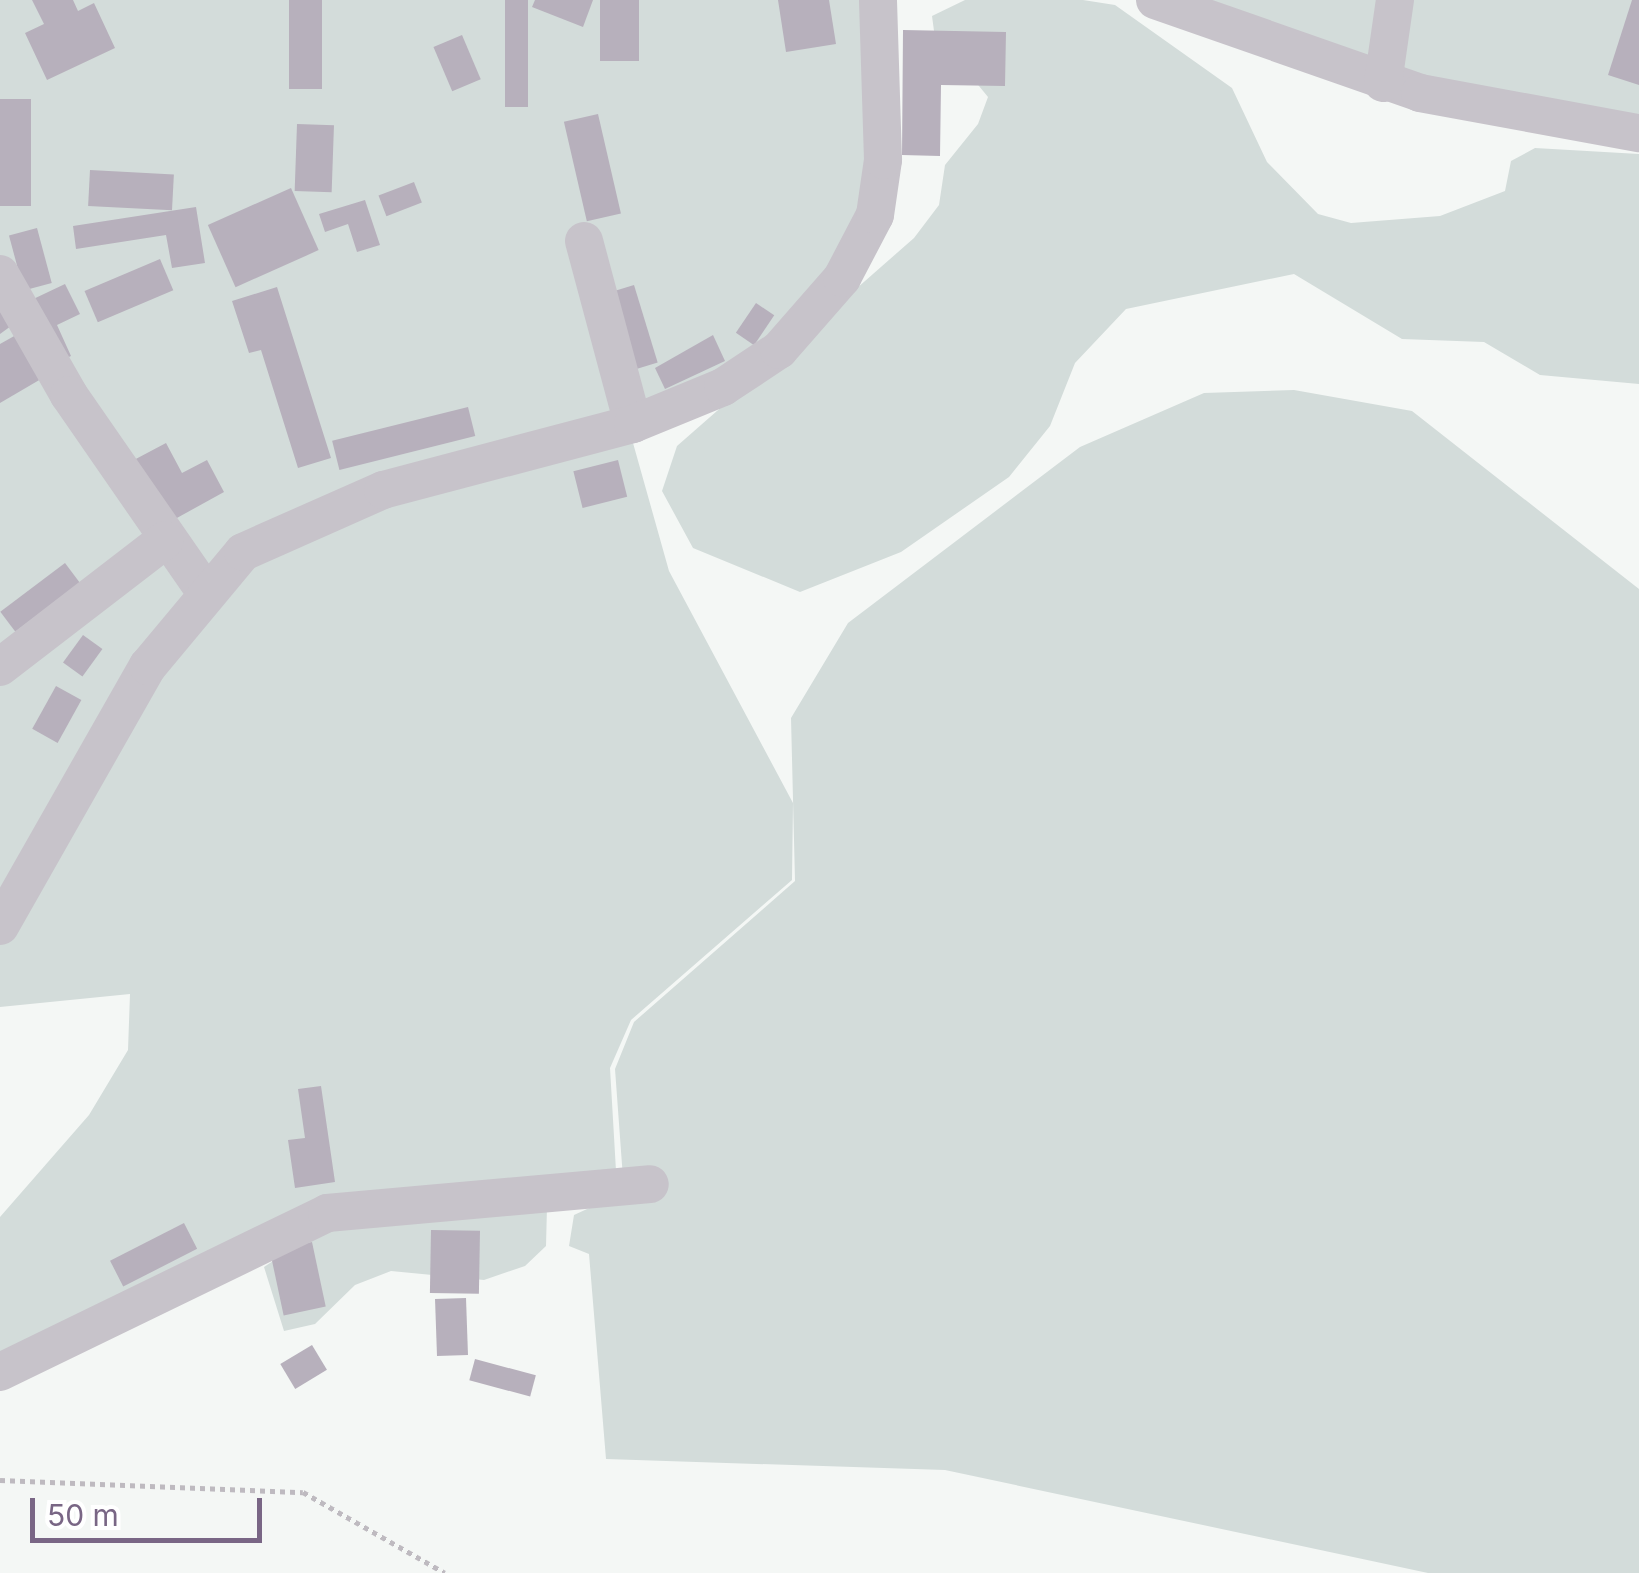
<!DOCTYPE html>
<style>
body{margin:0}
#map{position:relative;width:1639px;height:1573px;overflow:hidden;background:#f4f7f5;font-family:Inter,sans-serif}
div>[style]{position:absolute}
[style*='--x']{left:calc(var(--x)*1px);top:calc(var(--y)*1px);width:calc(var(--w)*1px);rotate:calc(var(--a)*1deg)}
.green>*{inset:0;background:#d3dcda}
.building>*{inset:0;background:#b7b0bc;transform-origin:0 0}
.path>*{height:5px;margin-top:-2.5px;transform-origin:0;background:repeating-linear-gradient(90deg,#bebac0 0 5px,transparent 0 10px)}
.minor>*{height:38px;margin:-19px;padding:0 19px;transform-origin:19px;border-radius:19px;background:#c7c3ca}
span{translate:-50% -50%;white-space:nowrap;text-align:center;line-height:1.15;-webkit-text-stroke:10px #fff;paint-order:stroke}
.scale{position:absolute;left:30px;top:1498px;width:232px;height:45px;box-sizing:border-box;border:5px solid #796685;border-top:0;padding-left:12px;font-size:30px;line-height:35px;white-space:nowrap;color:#796685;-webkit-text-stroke:8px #fff;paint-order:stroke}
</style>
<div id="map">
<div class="green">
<i style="clip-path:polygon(0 0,876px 0,885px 181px,777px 345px,626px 418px,669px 571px,793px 803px,792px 880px,631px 1020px,610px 1068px,617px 1188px,327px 1213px,0 1372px,0 1217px,89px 1115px,128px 1050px,130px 994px,0 1007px)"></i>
<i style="clip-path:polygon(1083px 0,1115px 5px,1232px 88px,1267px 162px,1318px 214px,1351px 223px,1440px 216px,1505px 191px,1511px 161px,1535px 148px,1639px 154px,1639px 384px,1540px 375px,1484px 342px,1402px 339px,1294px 274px,1126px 309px,1075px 363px,1050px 426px,1009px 477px,901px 552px,800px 592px,693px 548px,662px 491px,677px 446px,914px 238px,939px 205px,945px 165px,978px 124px,988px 97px,934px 31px,932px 16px,965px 0)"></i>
<i style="clip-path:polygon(1188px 0,1639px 0,1639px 127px,1494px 107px)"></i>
<i style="clip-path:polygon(1294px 390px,1412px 411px,1639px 589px,1639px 1573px,1428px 1573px,945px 1470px,606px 1459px,589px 1254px,569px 1246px,574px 1215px,624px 1192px,615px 1069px,634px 1022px,795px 881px,791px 718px,848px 623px,1080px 447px,1204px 393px)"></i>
<i style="clip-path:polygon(547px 1207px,546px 1246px,525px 1266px,484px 1280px,391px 1271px,355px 1285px,315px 1324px,284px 1331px,264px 1267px,336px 1219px)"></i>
</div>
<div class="building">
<i style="clip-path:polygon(32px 0,73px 0,78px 11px,94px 3px,115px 48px,47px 80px,25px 33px,44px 24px)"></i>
<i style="left:289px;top:0;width:33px;height:89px"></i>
<i style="left:505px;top:0;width:23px;height:107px"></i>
<i style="clip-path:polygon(535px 0,593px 0,583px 27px,532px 7px)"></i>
<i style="left:600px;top:0;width:39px;height:61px"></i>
<i style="clip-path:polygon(778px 0,829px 0,836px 44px,786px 52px)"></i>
<i style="clip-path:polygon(1632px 0,1639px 0,1639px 85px,1608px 75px)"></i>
<i style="clip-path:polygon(903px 30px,1006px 32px,1005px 86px,941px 85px,940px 156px,902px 155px)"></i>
<i style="left:462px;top:35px;width:48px;height:31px;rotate:67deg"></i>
<i style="left:0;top:99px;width:31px;height:107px"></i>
<i style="left:598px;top:114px;width:102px;height:35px;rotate:77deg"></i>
<i style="left:297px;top:124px;width:37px;height:67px;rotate:2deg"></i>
<i style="left:90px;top:170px;width:84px;height:36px;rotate:3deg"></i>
<i style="left:414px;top:182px;width:22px;height:38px;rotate:69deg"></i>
<i style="left:291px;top:188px;width:68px;height:91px;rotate:66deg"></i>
<i style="clip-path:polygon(365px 200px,380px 245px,357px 252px,348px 224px,325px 232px,319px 214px)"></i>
<i style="clip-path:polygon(196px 207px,205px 263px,172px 268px,166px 235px,76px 249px,73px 226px)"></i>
<i style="left:37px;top:228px;width:57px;height:29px;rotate:75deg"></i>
<i style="left:160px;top:259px;width:34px;height:82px;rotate:67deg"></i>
<i style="clip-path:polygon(65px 284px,80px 314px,57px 325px,71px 356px,56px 363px,27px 302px)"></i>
<i style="left:634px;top:285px;width:81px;height:35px;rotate:73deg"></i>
<i style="clip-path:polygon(277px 287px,331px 458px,298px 468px,261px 350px,249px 353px,232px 301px)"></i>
<i style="left:756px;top:303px;width:22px;height:36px;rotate:34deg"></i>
<i style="clip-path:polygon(0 311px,11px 326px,0 334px)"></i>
<i style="clip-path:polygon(16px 335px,41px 379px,0 403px,0 344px)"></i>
<i style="clip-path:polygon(713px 335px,725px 361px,665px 389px,655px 368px)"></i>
<i style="left:468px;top:407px;width:30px;height:140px;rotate:76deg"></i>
<i style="clip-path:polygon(166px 443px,182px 473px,207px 460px,224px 492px,166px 524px,132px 461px)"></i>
<i style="left:618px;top:460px;width:38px;height:46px;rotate:76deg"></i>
<i style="left:65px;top:563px;width:25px;height:81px;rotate:53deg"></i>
<i style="left:83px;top:635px;width:24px;height:34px;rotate:36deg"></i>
<i style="left:56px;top:686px;width:29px;height:49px;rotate:29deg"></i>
<i style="clip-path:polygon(321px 1086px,335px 1182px,295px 1188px,288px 1140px,305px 1138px,298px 1089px)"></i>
<i style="left:184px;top:1223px;width:29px;height:83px;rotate:63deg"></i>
<i style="left:431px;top:1230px;width:49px;height:63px;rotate:1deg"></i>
<i style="left:312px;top:1242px;width:66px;height:43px;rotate:78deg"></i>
<i style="left:466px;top:1298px;width:57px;height:31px;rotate:88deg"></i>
<i style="left:312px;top:1345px;width:29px;height:37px;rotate:59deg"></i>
<i style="left:475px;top:1359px;width:63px;height:22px;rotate:15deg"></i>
</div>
<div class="path">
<i style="--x:0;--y:1480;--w:303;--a:2.3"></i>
<i style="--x:303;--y:1492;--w:163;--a:29.7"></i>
</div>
<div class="minor">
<i style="--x:1155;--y:0;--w:281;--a:19.3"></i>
<i style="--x:1420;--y:93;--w:223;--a:10.4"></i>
<i style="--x:1383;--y:83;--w:84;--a:-81.8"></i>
<i style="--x:584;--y:241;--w:189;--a:75"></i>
<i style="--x:0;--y:274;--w:139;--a:60.3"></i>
<i style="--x:69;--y:395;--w:241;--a:55.3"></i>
<i style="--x:0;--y:667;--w:208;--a:-37.6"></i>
<i style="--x:0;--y:926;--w:299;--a:-60.4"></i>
<i style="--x:148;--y:666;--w:148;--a:-50.2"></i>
<i style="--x:243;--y:552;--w:153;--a:-23.9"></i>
<i style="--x:383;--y:490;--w:259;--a:-14.8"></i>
<i style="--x:633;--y:424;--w:97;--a:-22.3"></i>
<i style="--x:723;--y:387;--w:67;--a:-33.5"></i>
<i style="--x:779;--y:350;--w:96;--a:-48.8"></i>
<i style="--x:842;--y:278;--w:71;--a:-62.4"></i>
<i style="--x:875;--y:215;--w:56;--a:-81.7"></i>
<i style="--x:883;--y:160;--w:160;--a:-91.8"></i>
<i style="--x:0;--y:1372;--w:364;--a:-25.9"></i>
<i style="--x:327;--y:1213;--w:324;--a:-5.1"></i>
</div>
<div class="scale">50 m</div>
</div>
